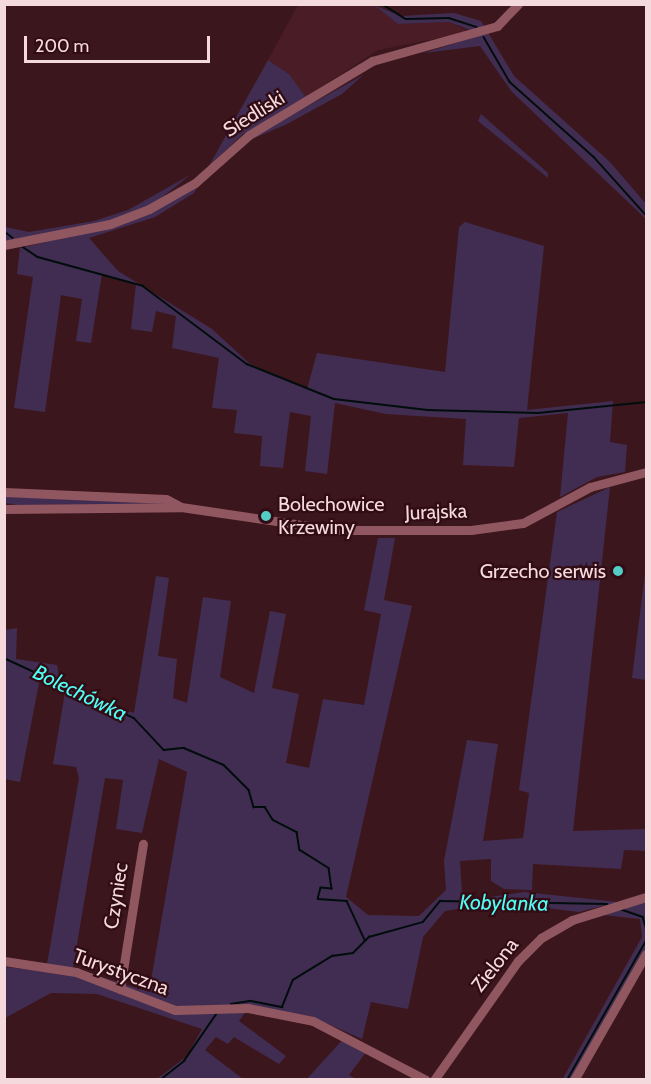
<!DOCTYPE html>
<meta charset="utf-8">
<style>
body{margin:0}
#map{position:relative;width:651px;height:1084px;overflow:hidden;background:#3c161d;font-family:Cabin,sans-serif}
div>[style]{position:absolute}
[style*='--x']{left:calc(var(--x)*1px);top:calc(var(--y)*1px);width:calc(var(--w)*1px);rotate:calc(var(--a)*1deg)}
.built>*{inset:0;background:#4a1c26}
.green>*{inset:0;background:#422d52}
.stream>*{height:1.5px;margin:-0.75px;padding:0 0.75px;transform-origin:0.75px;border-radius:0.75px;background:#010d0c}
.minor>*{height:9px;margin:-4.5px;padding:0 4.5px;transform-origin:4.5px;border-radius:4.5px;background:#905760}
.dots>*{width:16px;height:16px;translate:-50% -50%;box-sizing:border-box;border:3px solid #310c14;border-radius:50%}
span{translate:-50% -50%;white-space:nowrap;text-align:center;line-height:1.15;-webkit-text-stroke:4.5px #310c14;paint-order:stroke}
.street-label{font-size:20px;color:#f5dadd}
.poi-label{font-size:20px;color:#f5dadd}
.left{translate:0 -50%;text-align:left}
.right{translate:-100% -50%;text-align:right}
.water-label{font-size:21px;color:#50fef5;font-style:italic}
.frame{position:absolute;inset:0;border:6px solid #f5dadd;pointer-events:none}
.scale{position:absolute;left:24px;top:36px;width:186px;height:27px;box-sizing:border-box;border:3px solid #f5dadd;border-top:0;padding-left:8px;font-size:18px;line-height:21px;white-space:nowrap;color:#f5dadd;-webkit-text-stroke:4px #310c14;paint-order:stroke}
</style>
<div id="map">
<div class="built">
<i style="clip-path:polygon(298px 5px,374px 5px,398px 24px,449px 22px,470px 32px,378px 50px,306px 97px,289px 74px,268px 60px)"></i>
</div>
<div class="green">
<i style="clip-path:polygon(374px 5px,401px 16px,454px 13px,481px 21px,514px 76px,610px 162px,646px 204px,646px 219px,512px 92px,480px 46px,424px 53px,471px 38px,470px 30px,449px 22px,398px 24px)"></i>
<i style="clip-path:polygon(268px 60px,289px 74px,305px 96px,332px 87px,243px 134px,209px 166px)"></i>
<i style="clip-path:polygon(363px 75px,342px 94px,287px 124px,238px 145px)"></i>
<i style="clip-path:polygon(481px 114px,548px 173px,548px 178px,478px 121px)"></i>
<i style="clip-path:polygon(190px 175px,156px 202px,111px 222px,5px 241px,5px 227px,29px 232px,94px 221px,128px 210px)"></i>
<i style="clip-path:polygon(203px 178px,194px 193px,155px 217px,89px 238px,118px 271px,212px 329px,250px 364px,307px 389px,317px 353px,445px 372px,459px 227px,465px 222px,544px 246px,527px 410px,613px 401px,610px 442px,627px 445px,625px 472px,597px 477px,560px 497px,568px 413px,519px 418px,514px 467px,463px 465px,466px 419px,386px 414px,335px 403px,327px 474px,305px 471px,311px 416px,290px 412px,283px 468px,260px 466px,262px 436px,234px 433px,237px 410px,212px 408px,219px 358px,172px 348px,176px 316px,156px 311px,152px 332px,131px 329px,136px 284px,102px 274px,91px 343px,76px 341px,82px 299px,61px 295px,45px 412px,14px 408px,33px 277px,17px 274px,20px 248px,124px 224px)"></i>
<i style="clip-path:polygon(evenodd,610px 487px,573px 831px,646px 829px,646px 851px,624px 850px,621px 869px,533px 864px,532px 890px,504px 889px,491px 881px,491px 859px,460px 861px,462px 894px,477px 899px,524px 892px,618px 902px,579px 912px,500px 902px,445px 911px,423px 937px,408px 1009px,371px 1002px,362px 1039px,315px 1018px,246px 1011px,239px 1021px,286px 1056px,279px 1064px,234px 1037px,228px 1044px,216px 1037px,205px 1050px,243px 1079px,157px 1079px,187px 1056px,202px 1029px,97px 994px,51px 993px,5px 1018px,5px 967px,63px 973px,47px 964px,79px 778px,76px 767px,53px 764px,65px 692px,40px 678px,20px 782px,5px 779px,5px 630px,17px 628px,16px 659px,57px 665px,59px 676px,85px 694px,134px 713px,156px 576px,169px 578px,158px 656px,177px 659px,173px 698px,187px 703px,203px 597px,231px 601px,220px 677px,254px 693px,270px 611px,286px 614px,272px 688px,299px 694px,286px 763px,309px 768px,323px 699px,364px 705px,381px 614px,364px 610px,378px 538px,395px 538px,384px 600px,412px 606px,346px 897px,368px 915px,419px 916px,446px 890px,444px 861px,467px 740px,498px 744px,483px 841px,523px 838px,529px 793px,519px 790px,557px 512px,610px 487px,159px 759px,187px 772px,149px 992px,73px 968px,105px 778px,123px 780px,116px 829px,142px 833px,159px 759px)"></i>
<i style="clip-path:polygon(5px 497px,104px 499px,170px 504px,18px 505px,5px 503px)"></i>
<i style="clip-path:polygon(646px 565px,646px 680px,632px 678px)"></i>
<i style="clip-path:polygon(646px 901px,646px 949px,571px 1079px,562px 1080px,642px 937px,640px 919px,603px 915px)"></i>
<i style="clip-path:polygon(345px 1037px,367px 1051px,349px 1075px,356px 1079px,306px 1080px)"></i>
</div>
<div class="stream">
<i style="--x:382;--y:4;--w:28;--a:32"></i>
<i style="--x:406;--y:19;--w:43;--a:-1.3"></i>
<i style="--x:449;--y:18;--w:29;--a:18"></i>
<i style="--x:484;--y:37;--w:52;--a:60"></i>
<i style="--x:510;--y:82;--w:113;--a:41.8"></i>
<i style="--x:594;--y:157;--w:78;--a:48.1"></i>
<i style="--x:4;--y:231;--w:11;--a:38"></i>
<i style="--x:23;--y:247;--w:18;--a:34"></i>
<i style="--x:38;--y:257;--w:109;--a:15.4"></i>
<i style="--x:143;--y:286;--w:130;--a:36.9"></i>
<i style="--x:247;--y:364;--w:94;--a:21.9"></i>
<i style="--x:334;--y:399;--w:94;--a:6.7"></i>
<i style="--x:427;--y:410;--w:111;--a:1.5"></i>
<i style="--x:538;--y:413;--w:109;--a:-5.8"></i>
<i style="--x:4;--y:658;--w:143;--a:24.8"></i>
<i style="--x:134;--y:718;--w:44;--a:46.8"></i>
<i style="--x:164;--y:750;--w:20;--a:-6"></i>
<i style="--x:184;--y:748;--w:43;--a:23"></i>
<i style="--x:224;--y:765;--w:35;--a:45"></i>
<i style="--x:249;--y:790;--w:18;--a:74"></i>
<i style="--x:254;--y:807;--w:11;--a:0"></i>
<i style="--x:265;--y:807;--w:15;--a:58"></i>
<i style="--x:273;--y:820;--w:27;--a:27"></i>
<i style="--x:297;--y:832;--w:18;--a:81"></i>
<i style="--x:300;--y:850;--w:34;--a:32"></i>
<i style="--x:329;--y:868;--w:21;--a:82"></i>
<i style="--x:332;--y:889;--w:11;--a:-175"></i>
<i style="--x:321;--y:888;--w:11;--a:105"></i>
<i style="--x:318;--y:899;--w:29;--a:4"></i>
<i style="--x:347;--y:901;--w:43;--a:65.2"></i>
<i style="--x:620;--y:909;--w:24;--a:19"></i>
<i style="--x:643;--y:917;--w:10;--a:73"></i>
<i style="--x:231;--y:1004;--w:20;--a:-9"></i>
<i style="--x:251;--y:1001;--w:32;--a:11"></i>
<i style="--x:282;--y:1007;--w:29;--a:-68"></i>
<i style="--x:293;--y:980;--w:46;--a:-31.6"></i>
<i style="--x:332;--y:956;--w:21;--a:-8"></i>
<i style="--x:353;--y:953;--w:23;--a:-45"></i>
<i style="--x:369;--y:937;--w:56;--a:-15.5"></i>
<i style="--x:423;--y:922;--w:27;--a:-51"></i>
<i style="--x:440;--y:901;--w:167;--a:1"></i>
<i style="--x:160;--y:1080;--w:31;--a:-38"></i>
<i style="--x:184;--y:1061;--w:58;--a:-55.5"></i>
<i style="--x:567;--y:1080;--w:160;--a:-60.4"></i>
</div>
<div class="minor">
<i style="--x:4;--y:245;--w:108;--a:-11.2"></i>
<i style="--x:110;--y:224;--w:42;--a:-21"></i>
<i style="--x:149;--y:209;--w:53;--a:-29.5"></i>
<i style="--x:195;--y:183;--w:72;--a:-41.6"></i>
<i style="--x:249;--y:135;--w:144;--a:-31"></i>
<i style="--x:372;--y:61;--w:130;--a:-15.6"></i>
<i style="--x:497;--y:26;--w:30;--a:-46"></i>
<i style="--x:4;--y:492;--w:162;--a:2.5"></i>
<i style="--x:166;--y:499;--w:15;--a:28"></i>
<i style="--x:4;--y:509;--w:177;--a:-0.6"></i>
<i style="--x:181;--y:507;--w:158;--a:8.4"></i>
<i style="--x:337;--y:530;--w:134;--a:0"></i>
<i style="--x:471;--y:530;--w:52;--a:-7.7"></i>
<i style="--x:523;--y:523;--w:76;--a:-28.2"></i>
<i style="--x:590;--y:487;--w:58;--a:-15"></i>
<i style="--x:4;--y:961;--w:73;--a:8.7"></i>
<i style="--x:76;--y:972;--w:106;--a:21"></i>
<i style="--x:175;--y:1010;--w:73;--a:-1.6"></i>
<i style="--x:248;--y:1008;--w:66;--a:11.3"></i>
<i style="--x:313;--y:1021;--w:127;--a:27.6"></i>
<i style="--x:120;--y:989;--w:147;--a:-81"></i>
<i style="--x:434;--y:1080;--w:146;--a:-54.8"></i>
<i style="--x:518;--y:961;--w:33;--a:-45"></i>
<i style="--x:541;--y:938;--w:36;--a:-30"></i>
<i style="--x:572;--y:920;--w:77;--a:-17.3"></i>
<i style="--x:574;--y:1080;--w:145;--a:-60.3"></i>
</div>
<div class="dots">
<i style="left:266px;top:516px;background:#54cdc7"></i>
<i style="left:618px;top:571px;background:#54cdc7"></i>
</div>
<div class="street-label">
<span style="left:254px;top:114px;rotate:-32deg">Siedliski</span>
<span style="left:436px;top:512px;rotate:-2deg">Jurajska</span>
<span style="left:116px;top:896px;rotate:-81deg">Czyniec</span>
<span style="left:495px;top:965px;rotate:-52deg">Zielona</span>
<span style="left:121px;top:972px;rotate:20deg">Turystyczna</span>
</div>
<div class="poi-label">
<span class="left" style="left:278px;top:516px">Bolechowice<br>Krzewiny</span>
<span class="right" style="left:606px;top:571px">Grzecho serwis</span>
</div>
<div class="water-label">
<span style="left:80px;top:693px;rotate:26deg">Bolechówka</span>
<span style="left:504px;top:903px;rotate:1deg">Kobylanka</span>
</div>
<div class="frame"></div>
<div class="scale">200 m</div>
</div>
